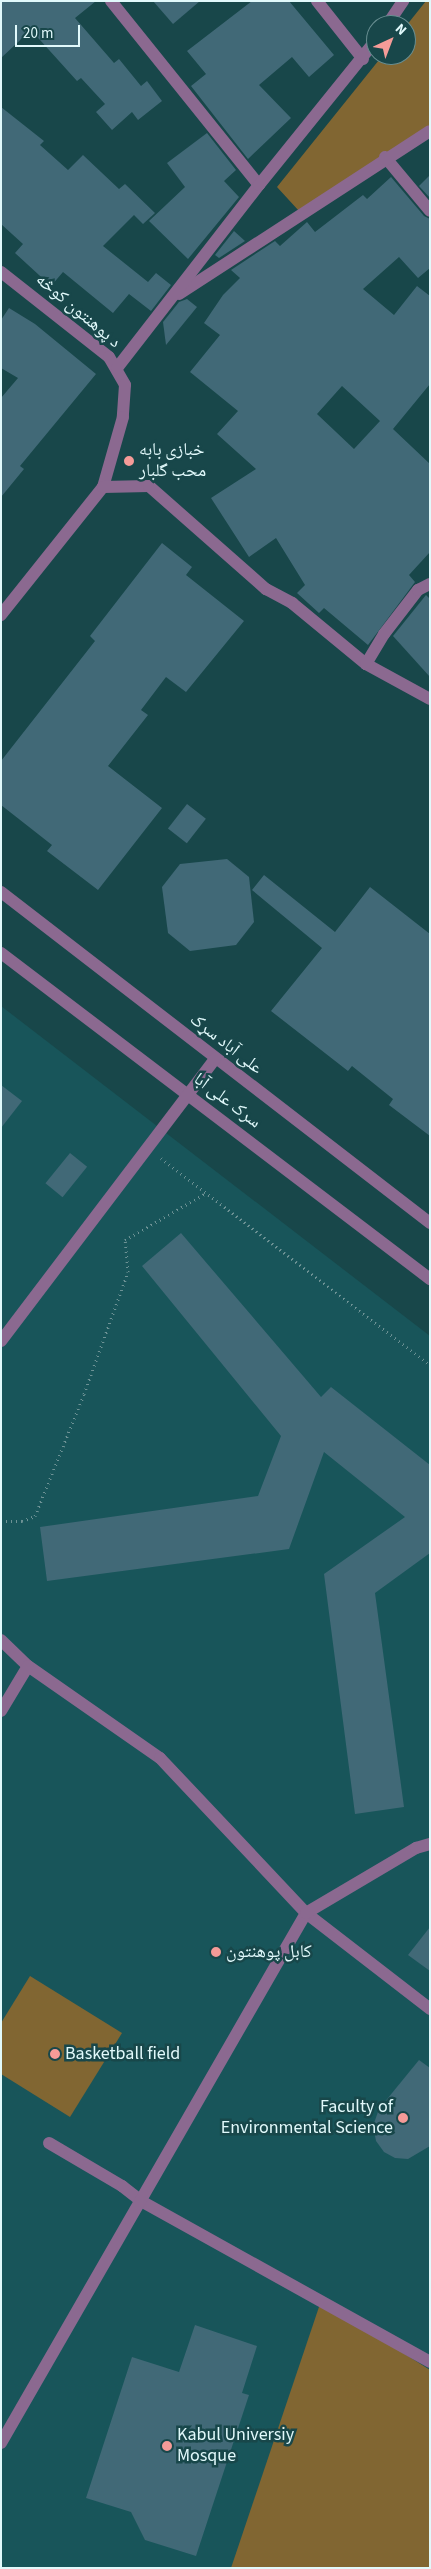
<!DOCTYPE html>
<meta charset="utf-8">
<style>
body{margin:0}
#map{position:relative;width:431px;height:2569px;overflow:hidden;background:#18474a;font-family:"Source Sans 3","Noto Naskh Arabic",sans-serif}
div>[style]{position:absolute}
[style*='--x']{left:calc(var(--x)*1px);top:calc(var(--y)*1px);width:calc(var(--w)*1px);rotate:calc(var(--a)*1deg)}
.built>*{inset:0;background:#18555a}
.green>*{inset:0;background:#816632}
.building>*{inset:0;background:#416977;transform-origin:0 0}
.path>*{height:3px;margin-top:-1.5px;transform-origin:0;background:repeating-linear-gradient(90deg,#6d9295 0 1px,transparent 0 5px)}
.minor>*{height:12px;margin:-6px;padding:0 6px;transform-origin:6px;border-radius:6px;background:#8b6990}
.dots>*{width:14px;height:14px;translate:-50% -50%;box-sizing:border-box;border:2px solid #18474a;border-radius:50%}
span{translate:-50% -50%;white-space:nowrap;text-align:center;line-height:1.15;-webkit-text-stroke:5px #18474a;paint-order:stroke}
.street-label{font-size:18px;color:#e1f9fb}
.poi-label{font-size:18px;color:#e1f9fb}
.left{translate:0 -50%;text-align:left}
.right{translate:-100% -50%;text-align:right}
.frame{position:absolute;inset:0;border:2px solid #e1f9fb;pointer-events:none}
.north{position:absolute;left:366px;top:15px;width:50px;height:50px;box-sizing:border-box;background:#18474a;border:1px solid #688e91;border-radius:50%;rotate:43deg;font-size:14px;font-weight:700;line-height:20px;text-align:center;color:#e1f9fb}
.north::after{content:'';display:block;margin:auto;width:18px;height:22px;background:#f59b98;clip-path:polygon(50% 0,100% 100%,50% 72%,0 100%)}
.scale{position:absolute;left:15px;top:25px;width:65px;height:22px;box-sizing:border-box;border:2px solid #e1f9fb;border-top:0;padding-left:6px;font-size:15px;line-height:18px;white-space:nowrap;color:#e1f9fb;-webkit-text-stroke:4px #18474a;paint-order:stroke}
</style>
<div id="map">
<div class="built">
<i style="clip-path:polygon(1px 1006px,430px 1336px,430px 2568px,1px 2568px)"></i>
</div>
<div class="green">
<i style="clip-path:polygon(426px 1px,430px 1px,430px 132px,299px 211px,277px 187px,383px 55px,406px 55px,406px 26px)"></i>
<i style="clip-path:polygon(30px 1976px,122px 2033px,70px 2117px,1px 2074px,1px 2023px)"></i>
<i style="clip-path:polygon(321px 2301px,430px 2370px,430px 2568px,231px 2568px)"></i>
</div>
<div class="building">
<i style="clip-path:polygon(1px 1px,96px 1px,75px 18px,114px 63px,119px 59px,141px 86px,147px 81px,162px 101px,138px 120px,132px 112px,112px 130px,96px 112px,105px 104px,81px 78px,77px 81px,31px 30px,1px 58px)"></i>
<i style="clip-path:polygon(153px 1px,200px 1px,173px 24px)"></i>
<i style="clip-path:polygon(252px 1px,289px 1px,334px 55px,309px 77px,292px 57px,259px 85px,291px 118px,248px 159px,191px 86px,206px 74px,187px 51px)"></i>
<i style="clip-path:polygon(1px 107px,44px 141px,40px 145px,68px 170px,83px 155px,119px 189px,125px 184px,155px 213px,143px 224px,134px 215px,103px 246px,148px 282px,156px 273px,171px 285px,151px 311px,129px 294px,113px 313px,63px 272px,51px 286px,15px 253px,23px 244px,1px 224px)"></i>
<i style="clip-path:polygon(207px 133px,236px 170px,224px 181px,239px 197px,188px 259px,149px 221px,185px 187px,167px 163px)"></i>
<i style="clip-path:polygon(430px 175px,430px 198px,419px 186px)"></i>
<i style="clip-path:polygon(evenodd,391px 177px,424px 216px,430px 219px,430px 268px,418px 278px,399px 257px,363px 289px,394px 315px,417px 286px,430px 296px,430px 384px,393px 429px,430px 464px,430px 552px,409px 575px,415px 582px,368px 645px,324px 608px,319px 613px,297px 593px,305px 585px,276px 538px,249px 557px,211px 498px,256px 469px,217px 434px,238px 411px,190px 372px,220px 335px,204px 323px,223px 295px,240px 278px,231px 270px,275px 241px,280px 246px,307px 222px,315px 232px,363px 195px,367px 199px,391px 177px,342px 386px,380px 421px,354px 449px,317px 414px,342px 386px)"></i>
<i style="clip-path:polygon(234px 231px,245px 241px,219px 258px,215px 255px)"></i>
<i style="clip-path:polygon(187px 299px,197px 307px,166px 345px,163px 322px,179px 302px)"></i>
<i style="clip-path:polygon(9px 308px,35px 324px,96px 374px,20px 466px,24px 469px,1px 497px,1px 398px,18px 378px,1px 368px,1px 320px)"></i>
<i style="clip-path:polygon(162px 543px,192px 567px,186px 575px,244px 621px,186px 692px,166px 677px,141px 710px,148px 715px,108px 766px,162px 808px,98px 890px,47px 851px,52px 845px,1px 805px,1px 761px,95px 641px,90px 636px)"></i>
<i style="clip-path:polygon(426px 595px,430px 599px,430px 677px,393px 636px)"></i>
<i style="left:187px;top:804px;width:24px;height:31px;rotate:38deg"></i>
<i style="clip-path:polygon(227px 859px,249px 877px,254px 922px,236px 945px,190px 951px,168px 933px,162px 887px,180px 864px)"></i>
<i style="clip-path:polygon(264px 875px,335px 932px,370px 887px,430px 934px,430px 1136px,389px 1105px,393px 1099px,352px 1066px,348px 1071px,271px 1011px,322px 948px,252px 890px)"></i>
<i style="clip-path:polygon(1px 1085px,22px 1101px,1px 1128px)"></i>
<i style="left:70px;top:1153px;width:22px;height:39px;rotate:39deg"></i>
<i style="clip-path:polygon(181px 1233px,321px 1397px,331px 1387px,430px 1465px,430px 1553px,375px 1593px,404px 1807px,355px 1814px,324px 1574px,405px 1517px,324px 1452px,289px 1549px,47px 1581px,40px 1527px,258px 1496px,281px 1436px,142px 1266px)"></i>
<i style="clip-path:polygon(430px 1927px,430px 1971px,408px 1955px)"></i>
<i style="clip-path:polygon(419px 2060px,430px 2068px,430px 2146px,408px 2159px,395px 2158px,384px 2152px,376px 2141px,373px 2126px,379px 2109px)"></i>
<i style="clip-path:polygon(195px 2325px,257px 2346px,242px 2393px,249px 2395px,196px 2556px,145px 2540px,131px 2512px,86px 2498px,132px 2357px,179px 2372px)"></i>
</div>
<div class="path">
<i style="--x:161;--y:1158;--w:339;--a:37.6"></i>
<i style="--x:1;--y:1521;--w:21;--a:0"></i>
<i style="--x:22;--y:1521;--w:14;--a:-21"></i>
<i style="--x:35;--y:1516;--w:131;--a:-68.1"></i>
<i style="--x:84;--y:1394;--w:130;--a:-70.2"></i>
<i style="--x:128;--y:1272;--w:32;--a:-95"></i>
<i style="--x:125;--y:1240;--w:94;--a:-30.1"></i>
</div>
<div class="minor">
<i style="--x:111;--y:1;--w:236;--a:51.2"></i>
<i style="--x:317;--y:1;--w:74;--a:51.6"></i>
<i style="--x:387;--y:25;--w:29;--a:-56"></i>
<i style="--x:385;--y:157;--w:70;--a:50.2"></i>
<i style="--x:1;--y:272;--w:137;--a:38.2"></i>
<i style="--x:109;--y:357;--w:32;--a:60"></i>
<i style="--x:125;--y:385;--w:32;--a:94"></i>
<i style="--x:123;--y:417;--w:73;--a:105.9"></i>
<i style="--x:103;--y:487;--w:164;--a:128.6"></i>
<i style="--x:179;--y:294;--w:299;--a:-33"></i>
<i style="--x:117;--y:368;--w:232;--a:-52.2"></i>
<i style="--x:259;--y:185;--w:186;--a:-51.1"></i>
<i style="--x:103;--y:487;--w:46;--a:-1.2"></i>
<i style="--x:149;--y:486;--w:156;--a:41.4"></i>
<i style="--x:266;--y:589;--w:30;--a:28"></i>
<i style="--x:292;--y:603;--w:96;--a:39.5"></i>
<i style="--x:366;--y:664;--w:73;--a:28.7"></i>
<i style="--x:366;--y:664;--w:35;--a:-59"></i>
<i style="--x:384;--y:634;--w:56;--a:-52.3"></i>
<i style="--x:418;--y:590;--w:13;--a:-27"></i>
<i style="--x:1;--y:892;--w:542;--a:37.65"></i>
<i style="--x:1;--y:953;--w:539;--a:37.23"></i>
<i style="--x:1;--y:1341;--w:355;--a:-52.8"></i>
<i style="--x:1;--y:1640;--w:37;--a:44"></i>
<i style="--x:28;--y:1666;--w:161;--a:34.9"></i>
<i style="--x:160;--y:1758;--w:213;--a:46.7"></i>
<i style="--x:306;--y:1913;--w:157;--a:37.7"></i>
<i style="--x:1;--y:1711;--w:52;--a:-59"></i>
<i style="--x:49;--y:2143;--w:85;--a:30.5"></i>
<i style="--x:122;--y:2186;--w:24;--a:38"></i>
<i style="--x:141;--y:2201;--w:331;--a:29.1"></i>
<i style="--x:1;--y:2443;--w:611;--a:-60.08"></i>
<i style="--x:306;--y:1913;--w:128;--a:-30.6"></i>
<i style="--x:416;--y:1848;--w:15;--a:-16"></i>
</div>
<div class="dots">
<i style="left:129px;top:461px;background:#f59b98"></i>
<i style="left:216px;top:1952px;background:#f59b98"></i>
<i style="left:55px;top:2054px;background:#f59b98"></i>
<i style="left:403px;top:2118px;background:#f59b98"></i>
<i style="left:167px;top:2446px;background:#f59b98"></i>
</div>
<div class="street-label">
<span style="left:78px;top:311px;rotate:40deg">د پوهنتون کوڅه</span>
<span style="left:226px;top:1044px;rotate:38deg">علی آباد سړک</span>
<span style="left:227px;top:1101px;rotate:37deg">سرک علی آبا</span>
</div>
<div class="poi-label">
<span class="left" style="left:139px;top:461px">خبازی بابه<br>محب گلبار</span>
<span class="left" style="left:226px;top:1952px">کابل پوهنتون</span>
<span class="left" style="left:65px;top:2054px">Basketball field</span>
<span class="right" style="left:393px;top:2118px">Faculty of<br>Environmental Science</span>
<span class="left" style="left:177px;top:2446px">Kabul Universiy<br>Mosque</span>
</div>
<div class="frame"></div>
<div class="north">N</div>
<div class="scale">20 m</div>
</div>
